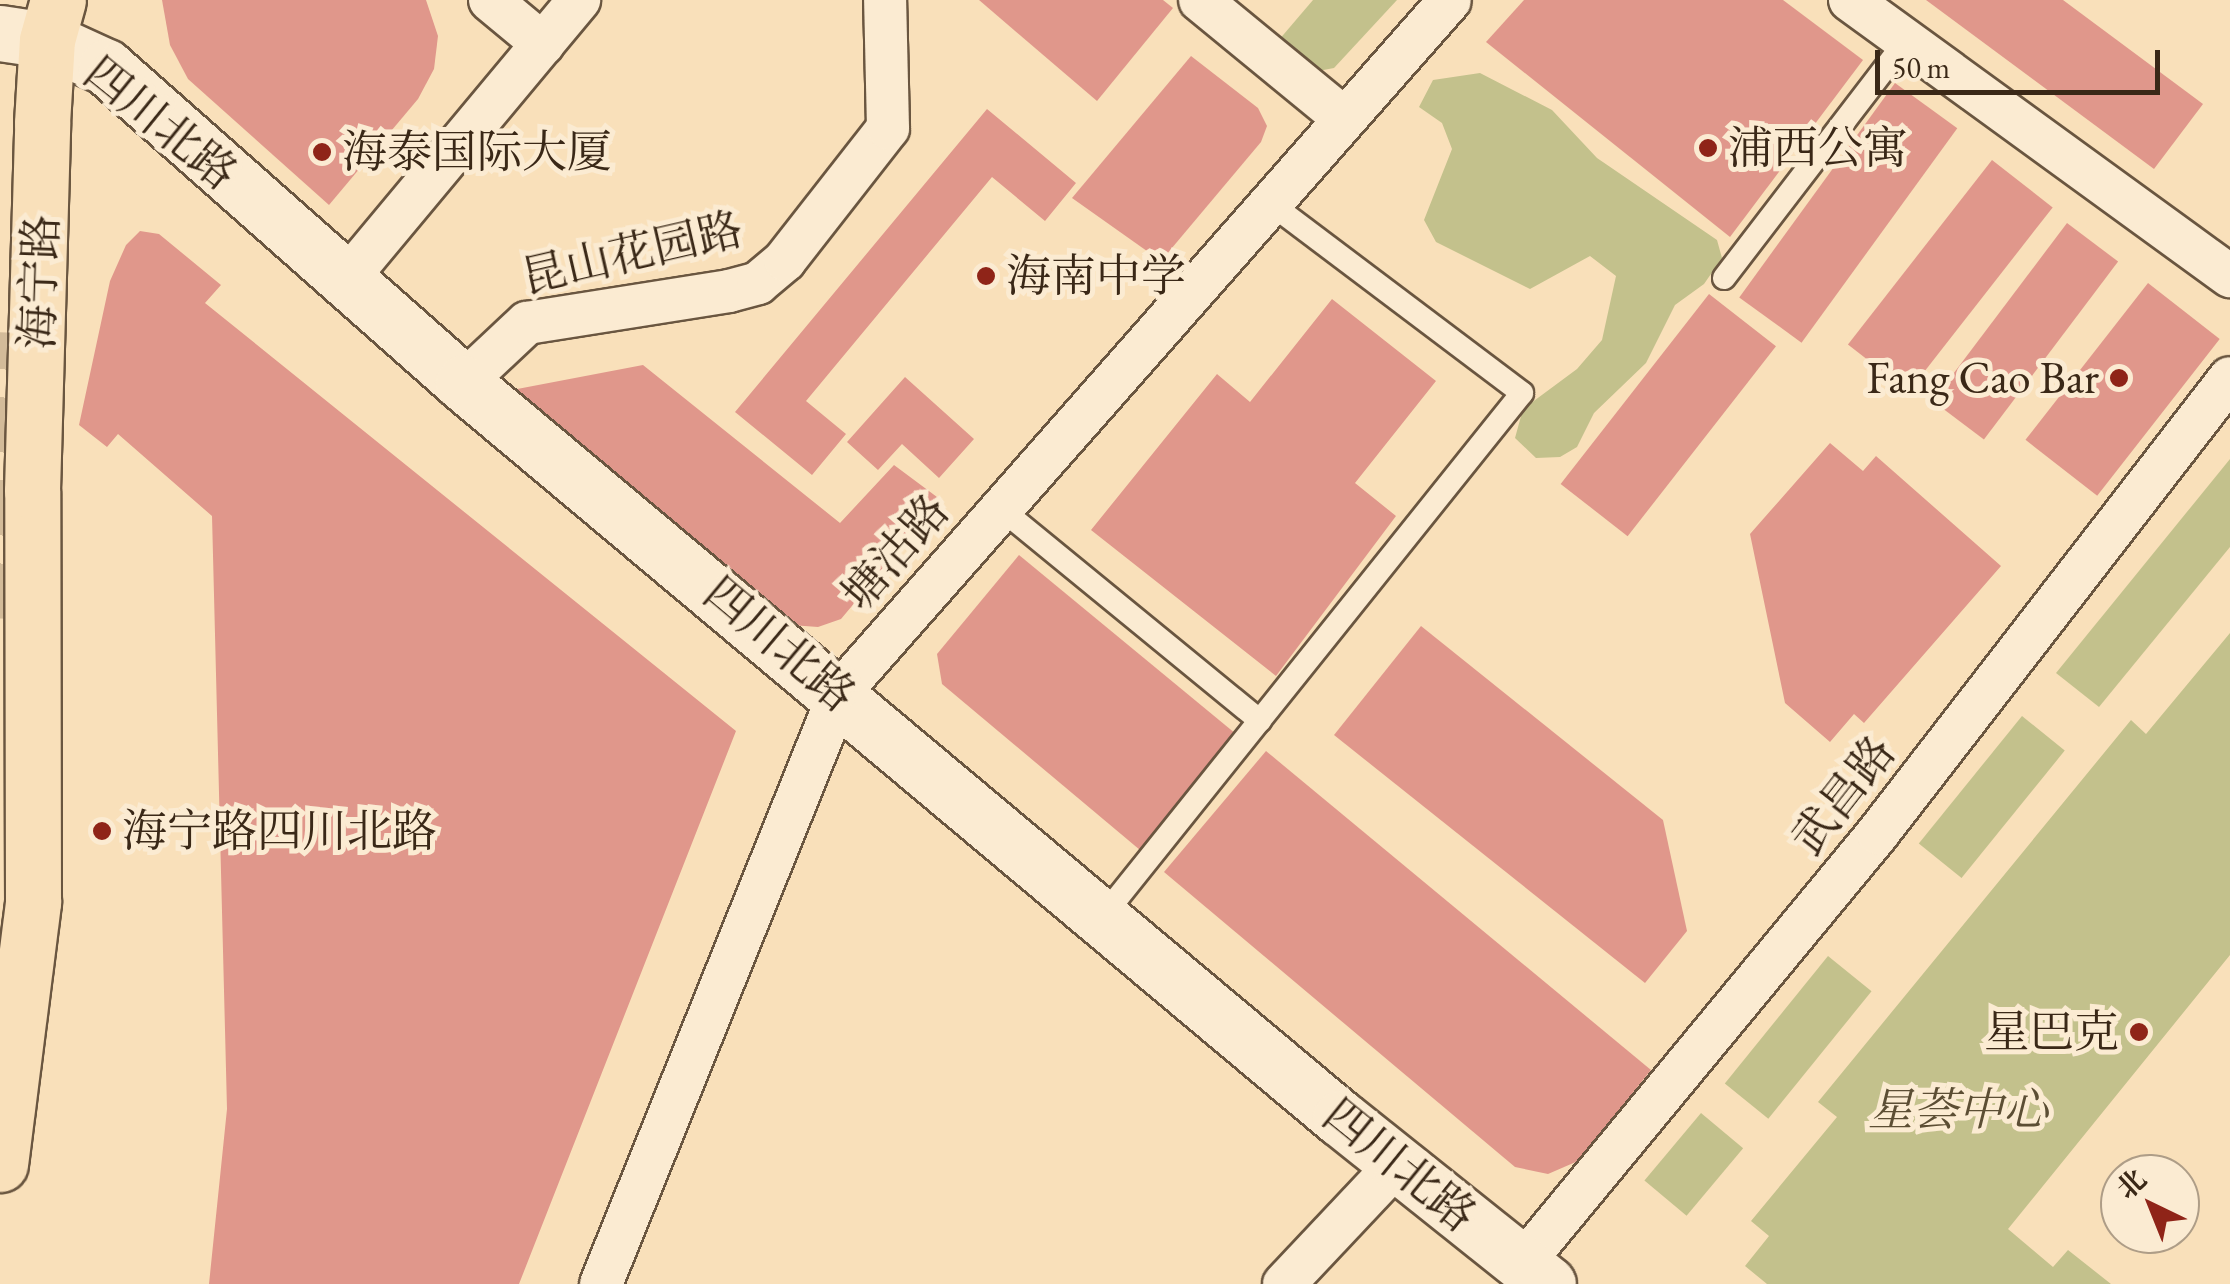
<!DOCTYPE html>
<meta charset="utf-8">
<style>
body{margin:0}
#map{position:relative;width:2230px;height:1284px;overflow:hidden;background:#f9e0ba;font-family:"EB Garamond","Noto Serif SC",serif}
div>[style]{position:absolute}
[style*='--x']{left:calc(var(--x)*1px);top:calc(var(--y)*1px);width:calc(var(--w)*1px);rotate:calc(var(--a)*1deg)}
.green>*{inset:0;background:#c3c18c;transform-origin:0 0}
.building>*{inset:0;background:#e0978b;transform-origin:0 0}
.trunk-tunnel>*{height:55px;margin-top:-27.5px;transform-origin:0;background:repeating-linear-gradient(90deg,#d3bb99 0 55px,transparent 0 83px)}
.roads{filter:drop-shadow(2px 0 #6a5640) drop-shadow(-2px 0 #6a5640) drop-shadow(0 2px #6a5640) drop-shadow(0 -2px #6a5640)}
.service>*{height:22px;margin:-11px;padding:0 11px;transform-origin:11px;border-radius:11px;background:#fbebd2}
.minor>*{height:42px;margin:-21px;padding:0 21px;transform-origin:21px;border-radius:21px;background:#fbebd2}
.secondary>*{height:55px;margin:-27.5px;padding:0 27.5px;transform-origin:27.5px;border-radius:27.5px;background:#fbebd2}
.primary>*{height:55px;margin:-27.5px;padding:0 27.5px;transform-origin:27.5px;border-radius:27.5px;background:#f9e0ba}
.dots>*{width:28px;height:28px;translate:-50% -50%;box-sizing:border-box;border:5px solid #fbebd2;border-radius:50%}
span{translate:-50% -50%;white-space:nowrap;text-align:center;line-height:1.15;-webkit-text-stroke:10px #fbebd2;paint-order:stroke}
.street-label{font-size:45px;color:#3a2817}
.poi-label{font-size:45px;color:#3a2817}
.left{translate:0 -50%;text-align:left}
.right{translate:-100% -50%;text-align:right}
.park-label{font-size:45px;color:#5c4e34;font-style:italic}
.north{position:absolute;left:2100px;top:1154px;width:100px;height:100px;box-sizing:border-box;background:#fbebd2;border:2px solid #ae9d87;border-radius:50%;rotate:317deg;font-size:28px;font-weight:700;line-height:40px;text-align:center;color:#3a2817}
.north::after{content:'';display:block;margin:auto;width:35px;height:45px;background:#8f2418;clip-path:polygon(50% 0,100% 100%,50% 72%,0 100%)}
.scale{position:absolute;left:1875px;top:50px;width:285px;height:45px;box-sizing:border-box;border:5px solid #3a2817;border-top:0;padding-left:12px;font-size:30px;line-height:35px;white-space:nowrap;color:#3a2817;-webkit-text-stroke:8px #fbebd2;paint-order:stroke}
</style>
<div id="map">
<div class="green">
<i style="clip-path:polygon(1313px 0,1397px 0,1334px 68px,1313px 72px,1278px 41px)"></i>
<i style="clip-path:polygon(1480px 73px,1552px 110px,1597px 158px,1717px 240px,1722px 258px,1704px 284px,1675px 305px,1646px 363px,1594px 413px,1577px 447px,1560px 457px,1536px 458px,1515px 438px,1523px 409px,1577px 369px,1602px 340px,1616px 276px,1590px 256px,1530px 289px,1436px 242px,1424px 220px,1452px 149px,1442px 123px,1419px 107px,1433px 80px)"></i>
<i style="clip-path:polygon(2230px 459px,2230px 547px,2099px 707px,2056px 673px)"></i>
<i style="clip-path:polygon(2230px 633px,2230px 955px,2008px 1229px,2053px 1267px,2068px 1250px,2111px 1284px,1767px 1284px,1745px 1266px,1769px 1236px,1751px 1221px,1837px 1117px,1818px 1102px,2131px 720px,2146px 734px)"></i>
<i style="left:2022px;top:716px;width:55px;height:164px;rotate:39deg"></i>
<i style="left:1828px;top:956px;width:56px;height:164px;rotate:39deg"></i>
<i style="left:1701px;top:1113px;width:55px;height:88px;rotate:40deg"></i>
</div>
<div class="building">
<i style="clip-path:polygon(162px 0,426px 0,438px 36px,434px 69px,418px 99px,329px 205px,188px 79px,170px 45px)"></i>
<i style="clip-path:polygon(979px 0,1163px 0,1173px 8px,1097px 101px)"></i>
<i style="clip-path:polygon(1524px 0,1783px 0,1863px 60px,1730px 237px,1486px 42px)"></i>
<i style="clip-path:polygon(1926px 0,2063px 0,2203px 104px,2154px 169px)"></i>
<i style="clip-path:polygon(1191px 56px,1258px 108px,1267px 126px,1261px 142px,1161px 261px,1072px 198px)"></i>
<i style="left:1895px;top:83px;width:77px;height:265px;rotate:36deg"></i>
<i style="clip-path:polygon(987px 109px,1076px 183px,1045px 221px,992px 177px,806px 401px,846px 434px,812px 475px,735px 412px)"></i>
<i style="left:1992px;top:160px;width:77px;height:234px;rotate:38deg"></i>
<i style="left:2067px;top:223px;width:64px;height:223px;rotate:37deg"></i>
<i style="clip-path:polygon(140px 231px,159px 234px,221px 285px,205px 303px,736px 731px,519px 1284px,209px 1284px,227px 1109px,212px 516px,118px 434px,107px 447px,79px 425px,110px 281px,126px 245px)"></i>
<i style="left:2148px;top:283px;width:91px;height:199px;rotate:38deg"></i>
<i style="left:1709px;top:294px;width:85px;height:241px;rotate:38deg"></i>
<i style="clip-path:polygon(1332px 299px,1436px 381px,1355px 483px,1396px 516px,1276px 676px,1091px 530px,1217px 374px,1250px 402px)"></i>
<i style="clip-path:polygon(643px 365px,840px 523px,894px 465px,941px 500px,841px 619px,818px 627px,791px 625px,507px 391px)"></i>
<i style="clip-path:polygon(905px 377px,974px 439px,939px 478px,902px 444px,878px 470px,847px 442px)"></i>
<i style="clip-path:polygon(1830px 443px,1863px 471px,1876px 456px,2001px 566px,1864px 723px,1854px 714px,1830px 742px,1785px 703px,1750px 534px)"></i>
<i style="clip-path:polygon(1019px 555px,1236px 734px,1140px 850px,942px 684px,937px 654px)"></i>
<i style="clip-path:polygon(1421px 626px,1663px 820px,1687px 931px,1645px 983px,1334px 735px)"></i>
<i style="clip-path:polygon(1266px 751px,1651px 1070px,1578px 1161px,1548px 1174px,1515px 1167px,1164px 872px)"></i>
</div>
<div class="trunk-tunnel">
<i style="--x:0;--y:618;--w:286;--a:-87.8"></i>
</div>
<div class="roads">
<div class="service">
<i style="--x:1724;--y:278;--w:299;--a:-52.5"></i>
<i style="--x:1000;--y:508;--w:336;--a:39.3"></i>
<i style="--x:1103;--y:916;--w:670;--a:-51.3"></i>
<i style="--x:1522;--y:393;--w:319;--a:-143"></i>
</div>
<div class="minor">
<i style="--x:490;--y:0;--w:69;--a:39.7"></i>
<i style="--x:1200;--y:0;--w:183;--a:39.4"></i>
<i style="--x:1850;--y:0;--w:470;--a:36"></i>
<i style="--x:345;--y:281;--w:366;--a:-50.2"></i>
<i style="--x:463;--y:383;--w:88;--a:-43.2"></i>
<i style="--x:527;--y:323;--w:205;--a:-9"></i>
<i style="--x:729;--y:291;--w:30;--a:-15"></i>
<i style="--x:758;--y:283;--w:35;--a:-40"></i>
<i style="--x:785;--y:260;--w:167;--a:-52"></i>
<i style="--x:888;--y:128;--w:128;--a:-91.3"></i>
<i style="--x:1522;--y:1264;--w:559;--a:-50.44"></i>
<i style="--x:1878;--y:833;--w:575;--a:-52.27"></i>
<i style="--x:601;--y:1284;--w:638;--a:-68.02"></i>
<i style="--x:840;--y:692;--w:922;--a:-48.6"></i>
<i style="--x:1284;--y:1284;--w:165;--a:-46.7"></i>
</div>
<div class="secondary">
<i style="--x:0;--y:33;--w:48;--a:8.5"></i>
<i style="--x:47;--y:40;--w:65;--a:24.6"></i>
<i style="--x:106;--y:67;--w:477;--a:41.5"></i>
<i style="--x:463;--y:383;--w:1144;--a:39.97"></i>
<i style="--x:1340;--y:1118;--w:266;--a:38.6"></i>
</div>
<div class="primary">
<i style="--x:0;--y:1164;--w:264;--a:-82.8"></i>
<i style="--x:33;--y:902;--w:411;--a:-90.1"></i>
<i style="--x:32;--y:491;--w:368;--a:-88.4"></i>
<i style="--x:42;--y:123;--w:83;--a:-86.6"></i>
<i style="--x:47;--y:40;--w:41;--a:-74.6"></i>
</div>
</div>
<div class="dots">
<i style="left:1708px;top:148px;background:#8f2418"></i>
<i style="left:322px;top:152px;background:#8f2418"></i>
<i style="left:986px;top:276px;background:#8f2418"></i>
<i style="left:2119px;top:378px;background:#8f2418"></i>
<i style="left:102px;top:831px;background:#8f2418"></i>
<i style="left:2139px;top:1032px;background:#8f2418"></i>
</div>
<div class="street-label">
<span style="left:161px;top:123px;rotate:39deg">四川北路</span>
<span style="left:632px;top:253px;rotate:-13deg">昆山花园路</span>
<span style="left:39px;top:282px;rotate:-88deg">海宁路</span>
<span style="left:895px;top:552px;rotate:-49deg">塘沽路</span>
<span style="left:780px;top:644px;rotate:40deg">四川北路</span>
<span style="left:1843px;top:795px;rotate:-52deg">武昌路</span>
<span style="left:1400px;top:1165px;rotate:39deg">四川北路</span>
</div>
<div class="poi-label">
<span class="left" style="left:1728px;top:148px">浦西公寓</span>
<span class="left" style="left:342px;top:152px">海泰国际大厦</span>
<span class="left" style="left:1006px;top:276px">海南中学</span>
<span class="right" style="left:2099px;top:378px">Fang Cao Bar</span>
<span class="left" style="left:122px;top:831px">海宁路四川北路</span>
<span class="right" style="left:2119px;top:1032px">星巴克</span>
</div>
<div class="park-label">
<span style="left:1958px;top:1110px">星荟中心</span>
</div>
<div class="north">北</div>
<div class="scale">50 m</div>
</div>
